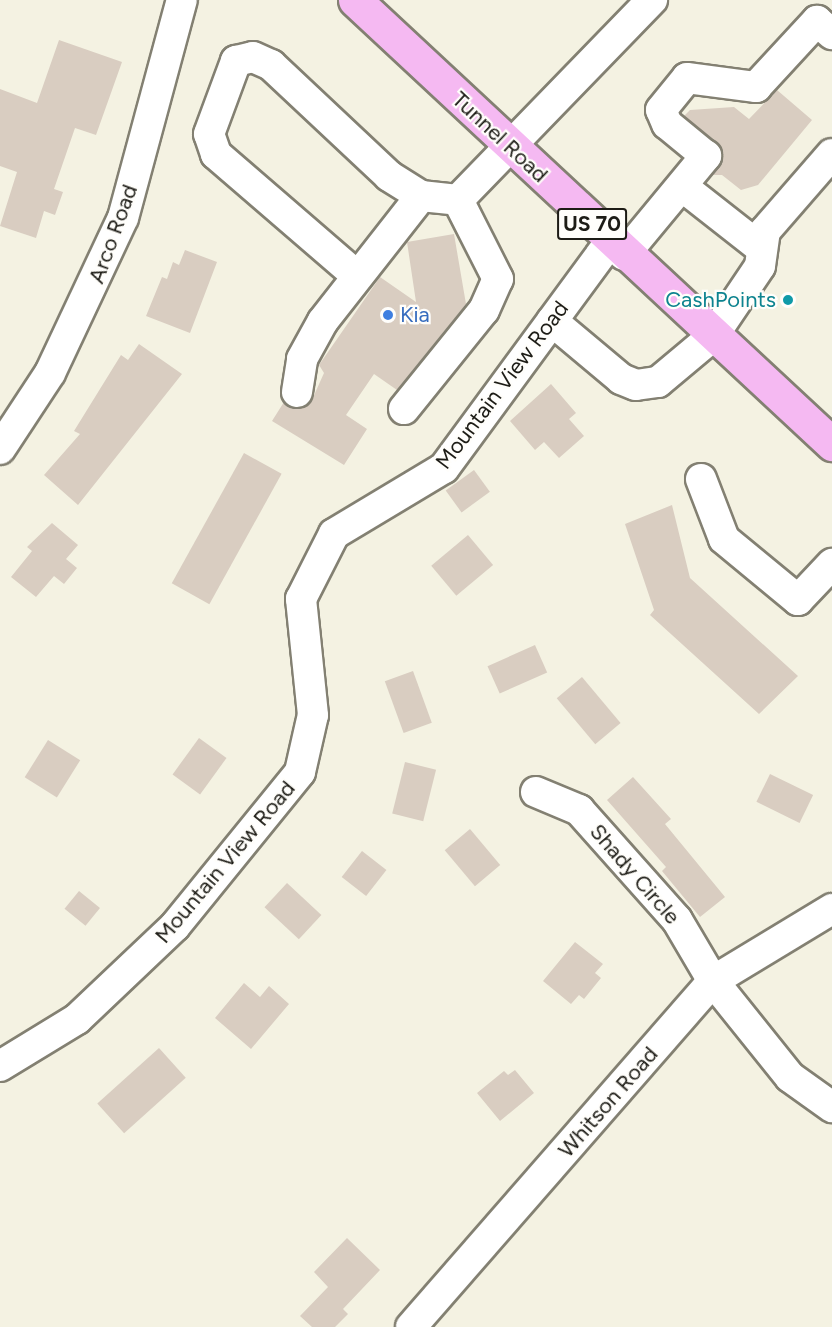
<!DOCTYPE html>
<style>
body{margin:0}
#map{position:relative;width:832px;height:1327px;overflow:hidden;background:#f4f2e2;font-family:Figtree,sans-serif}
div>[style]{position:absolute}
[style*='--x']{left:calc(var(--x)*1px);top:calc(var(--y)*1px);width:calc(var(--w)*1px);rotate:calc(var(--a)*1deg)}
.building>*{inset:0;background:#d9cdc1;transform-origin:0 0}
.roads{filter:drop-shadow(2px 0 #838072) drop-shadow(-2px 0 #838072) drop-shadow(0 2px #838072) drop-shadow(0 -2px #838072)}
.minor>*{height:30px;margin:-15px;padding:0 15px;transform-origin:15px;border-radius:15px;background:#fff}
.major>*{height:33px;margin:-16.5px;padding:0 16.5px;transform-origin:16.5px;border-radius:16.5px;background:#f5b9f2}
.dots>*{width:16px;height:16px;translate:-50% -50%;box-sizing:border-box;border:3px solid #fffefb;border-radius:50%}
span{translate:-50% -50%;white-space:nowrap;text-align:center;line-height:1.15;-webkit-text-stroke:4.5px #fffefb;paint-order:stroke}
.shield-label span{padding:2px 4px;background:#fffefb;border:2px solid;border-radius:4px;-webkit-text-stroke-width:0}
.shield-label{font-size:21px;color:#1d1c16;font-weight:700}
.street-label{font-size:22px;color:#1d1c16}
.culture-label{font-size:22px;color:#0d838f}
.right{translate:-100% -50%;text-align:right}
.shop-label{font-size:22px;color:#366cbe}
.left{translate:0 -50%;text-align:left}
</style>
<div id="map">
<div class="building">
<i style="clip-path:polygon(59px 40px,122px 62px,96px 135px,75px 128px,54px 189px,63px 192px,55px 215px,44px 211px,36px 238px,0 226px,17px 172px,0 166px,0 89px,37px 103px)"></i>
<i style="clip-path:polygon(777px 90px,812px 120px,758px 185px,741px 190px,722px 175px,713px 175px,723px 159px,722px 149px,684px 116px,690px 110px,734px 107px,749px 119px)"></i>
<i style="clip-path:polygon(454px 234px,466px 304px,397px 390px,374px 374px,346px 415px,367px 429px,344px 465px,272px 421px,284px 402px,295px 409px,311px 402px,324px 373px,319px 365px,380px 277px,416px 302px,407px 242px)"></i>
<i style="clip-path:polygon(185px 250px,217px 262px,190px 333px,146px 316px,162px 277px,167px 279px,173px 262px,179px 265px)"></i>
<i style="clip-path:polygon(139px 344px,182px 374px,78px 505px,44px 475px,80px 434px,74px 431px,121px 355px,128px 360px)"></i>
<i style="clip-path:polygon(551px 384px,576px 413px,569px 419px,584px 436px,559px 458px,544px 442px,535px 450px,510px 421px)"></i>
<i style="left:244px;top:453px;width:43px;height:149px;rotate:29deg"></i>
<i style="left:474px;top:470px;width:27px;height:35px;rotate:54deg"></i>
<i style="clip-path:polygon(672px 505px,690px 578px,798px 676px,759px 714px,650px 615px,654px 610px,625px 524px)"></i>
<i style="clip-path:polygon(52px 523px,78px 545px,66px 559px,77px 568px,64px 584px,54px 576px,36px 597px,11px 577px,32px 551px,27px 547px)"></i>
<i style="left:468px;top:535px;width:39px;height:48px;rotate:50deg"></i>
<i style="left:535px;top:645px;width:30px;height:52px;rotate:66deg"></i>
<i style="left:413px;top:671px;width:55px;height:30px;rotate:70deg"></i>
<i style="left:582px;top:677px;width:60px;height:33px;rotate:50deg"></i>
<i style="left:199px;top:738px;width:34px;height:45px;rotate:36deg"></i>
<i style="left:48px;top:740px;width:38px;height:44px;rotate:32deg"></i>
<i style="left:405px;top:762px;width:32px;height:53px;rotate:14deg"></i>
<i style="left:770px;top:774px;width:48px;height:31px;rotate:26deg"></i>
<i style="clip-path:polygon(633px 777px,671px 819px,665px 824px,725px 897px,700px 917px,662px 871px,666px 867px,607px 800px)"></i>
<i style="left:470px;top:829px;width:47px;height:33px;rotate:50deg"></i>
<i style="left:362px;top:851px;width:31px;height:33px;rotate:38deg"></i>
<i style="left:287px;top:883px;width:47px;height:33px;rotate:43deg"></i>
<i style="left:79px;top:891px;width:27px;height:23px;rotate:39deg"></i>
<i style="clip-path:polygon(575px 942px,603px 964px,595px 973px,601px 978px,584px 999px,579px 995px,571px 1004px,543px 981px)"></i>
<i style="clip-path:polygon(244px 983px,260px 997px,269px 986px,289px 1004px,251px 1049px,215px 1018px)"></i>
<i style="left:159px;top:1048px;width:40px;height:83px;rotate:48deg"></i>
<i style="clip-path:polygon(515px 1070px,534px 1093px,500px 1121px,477px 1093px,504px 1071px,508px 1075px)"></i>
<i style="clip-path:polygon(347px 1238px,380px 1270px,343px 1309px,348px 1314px,335px 1327px,312px 1327px,300px 1316px,328px 1287px,314px 1272px)"></i>
</div>
<div class="roads">
<div class="minor">
<i style="--x:683;--y:187;--w:100;--a:38.1"></i>
<i style="--x:624;--y:255;--w:129;--a:-50.4"></i>
<i style="--x:706;--y:156;--w:50;--a:-140.6"></i>
<i style="--x:667;--y:124;--w:15;--a:-113"></i>
<i style="--x:661;--y:110;--w:41;--a:-50.9"></i>
<i style="--x:687;--y:78;--w:70;--a:7.4"></i>
<i style="--x:756;--y:87;--w:90;--a:-47.3"></i>
<i style="--x:817;--y:21;--w:20;--a:41"></i>
<i style="--x:356;--y:275;--w:185;--a:-139.2"></i>
<i style="--x:216;--y:154;--w:21;--a:-109"></i>
<i style="--x:209;--y:134;--w:78;--a:-69.7"></i>
<i style="--x:236;--y:61;--w:17;--a:-13"></i>
<i style="--x:253;--y:57;--w:20;--a:24"></i>
<i style="--x:271;--y:65;--w:162;--a:43.2"></i>
<i style="--x:389;--y:176;--w:38;--a:32"></i>
<i style="--x:552;--y:321;--w:90;--a:40"></i>
<i style="--x:621;--y:379;--w:16;--a:22"></i>
<i style="--x:636;--y:385;--w:22;--a:-8"></i>
<i style="--x:658;--y:382;--w:72;--a:-39.9"></i>
<i style="--x:713;--y:336;--w:84;--a:-56.1"></i>
<i style="--x:760;--y:266;--w:35;--a:-82"></i>
<i style="--x:765;--y:231;--w:102;--a:-49"></i>
<i style="--x:297;--y:392;--w:33;--a:-81"></i>
<i style="--x:302;--y:359;--w:43;--a:-61.1"></i>
<i style="--x:323;--y:321;--w:159;--a:-51.9"></i>
<i style="--x:421;--y:196;--w:37;--a:6"></i>
<i style="--x:458;--y:200;--w:279;--a:-45.9"></i>
<i style="--x:404;--y:409;--w:127;--a:-51.1"></i>
<i style="--x:484;--y:310;--w:34;--a:-66"></i>
<i style="--x:498;--y:279;--w:89;--a:-116.9"></i>
<i style="--x:0;--y:449;--w:91;--a:-56.7"></i>
<i style="--x:50;--y:373;--w:171;--a:-64.8"></i>
<i style="--x:123;--y:218;--w:226;--a:-74.9"></i>
<i style="--x:701;--y:479;--w:64;--a:69"></i>
<i style="--x:724;--y:539;--w:96;--a:39.5"></i>
<i style="--x:798;--y:600;--w:50;--a:-46.6"></i>
<i style="--x:536;--y:792;--w:47;--a:22.7"></i>
<i style="--x:579;--y:810;--w:147;--a:48.3"></i>
<i style="--x:677;--y:920;--w:71;--a:59.5"></i>
<i style="--x:713;--y:981;--w:123;--a:51.3"></i>
<i style="--x:790;--y:1077;--w:52;--a:35.5"></i>
<i style="--x:0;--y:1066;--w:90;--a:-31.4"></i>
<i style="--x:77;--y:1019;--w:135;--a:-43.5"></i>
<i style="--x:175;--y:926;--w:198;--a:-50.9"></i>
<i style="--x:300;--y:772;--w:58;--a:-77.2"></i>
<i style="--x:313;--y:715;--w:117;--a:-95.9"></i>
<i style="--x:301;--y:599;--w:73;--a:-63.1"></i>
<i style="--x:334;--y:534;--w:128;--a:-31"></i>
<i style="--x:444;--y:468;--w:280;--a:-53.7"></i>
<i style="--x:411;--y:1327;--w:459;--a:-48.9"></i>
<i style="--x:713;--y:981;--w:139;--a:-31.2"></i>
</div>
<div class="major">
<i style="--x:355;--y:0;--w:652;--a:42.95"></i>
</div>
</div>
<div class="dots">
<i style="left:788px;top:300px;background:#0f9aa8"></i>
<i style="left:388px;top:315px;background:#3f7fe0"></i>
</div>
<div class="shield-label">
<span style="left:592px;top:224px">US 70</span>
</div>
<div class="street-label">
<span style="left:500px;top:137px;rotate:43deg">Tunnel Road</span>
<span style="left:113px;top:234px;rotate:-70deg">Arco Road</span>
<span style="left:502px;top:385px;rotate:-53deg">Mountain View Road</span>
<span style="left:225px;top:862px;rotate:-50deg">Mountain View Road</span>
<span style="left:635px;top:874px;rotate:49deg">Shady Circle</span>
<span style="left:608px;top:1102px;rotate:-49deg">Whitson Road</span>
</div>
<div class="culture-label">
<span class="right" style="left:776px;top:300px">CashPoints</span>
</div>
<div class="shop-label">
<span class="left" style="left:400px;top:315px">Kia</span>
</div>
</div>
